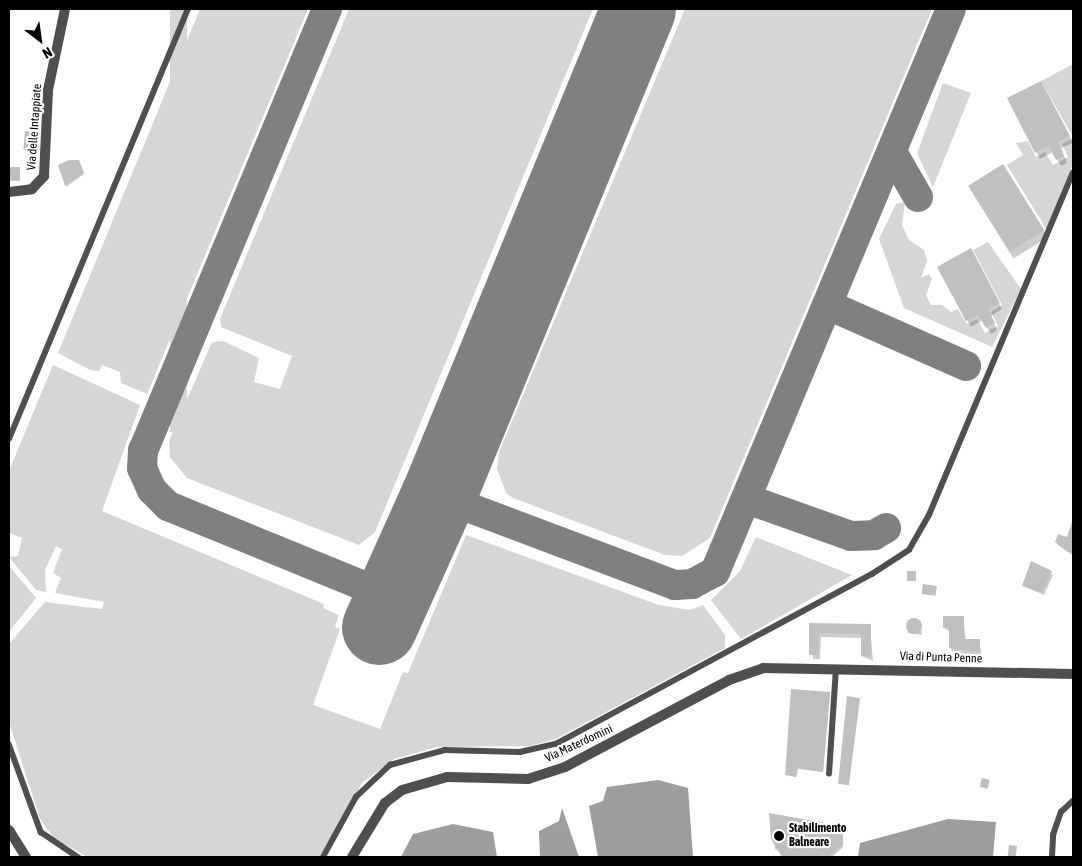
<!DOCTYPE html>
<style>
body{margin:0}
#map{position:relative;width:1082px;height:866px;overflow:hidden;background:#fff;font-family:"Asap Condensed",sans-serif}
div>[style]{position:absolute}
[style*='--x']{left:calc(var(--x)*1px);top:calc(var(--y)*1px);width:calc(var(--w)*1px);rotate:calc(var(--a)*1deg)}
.green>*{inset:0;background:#d6d6d6;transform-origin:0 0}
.water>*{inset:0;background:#9d9d9d}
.shadow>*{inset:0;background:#0003;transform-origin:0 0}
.taxiway>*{height:30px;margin:-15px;padding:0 15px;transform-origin:15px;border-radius:15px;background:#808080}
.runway>*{height:75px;margin:-37.5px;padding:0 37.5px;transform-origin:37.5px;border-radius:37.5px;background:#808080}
.building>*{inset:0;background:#bfbfbf;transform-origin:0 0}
.round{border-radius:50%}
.service>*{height:5.5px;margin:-2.75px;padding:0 2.75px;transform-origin:2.75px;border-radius:2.75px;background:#4f4f4f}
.minor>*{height:10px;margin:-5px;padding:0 5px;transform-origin:5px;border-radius:5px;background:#4f4f4f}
.tertiary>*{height:10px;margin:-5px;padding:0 5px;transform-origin:5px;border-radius:5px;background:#4f4f4f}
.dots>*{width:14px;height:14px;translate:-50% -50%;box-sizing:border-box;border:2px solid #fff;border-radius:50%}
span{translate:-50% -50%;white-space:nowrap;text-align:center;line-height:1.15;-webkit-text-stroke:4.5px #fff;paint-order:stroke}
.street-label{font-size:12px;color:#000}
.poi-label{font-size:12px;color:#000;font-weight:700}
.left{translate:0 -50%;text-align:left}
.frame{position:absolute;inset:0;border:10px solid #000;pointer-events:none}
.north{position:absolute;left:15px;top:15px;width:50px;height:50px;-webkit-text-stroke:4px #fff;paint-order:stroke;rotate:150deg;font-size:14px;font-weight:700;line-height:20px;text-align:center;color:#000}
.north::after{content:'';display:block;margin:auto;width:18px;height:22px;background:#000;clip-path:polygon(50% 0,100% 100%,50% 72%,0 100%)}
</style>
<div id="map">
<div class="green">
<i style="left:170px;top:9px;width:17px;height:423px"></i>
<i style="clip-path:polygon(200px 9px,308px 9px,147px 394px,121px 383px,120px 372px,102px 365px,99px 371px,90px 370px,58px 353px)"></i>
<i style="clip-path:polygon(349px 9px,593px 9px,375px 532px,359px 545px,187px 478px,170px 457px,169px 441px,212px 342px,223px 341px,259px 358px,254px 382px,280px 389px,292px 356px,221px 327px,220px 319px)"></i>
<i style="clip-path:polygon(685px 9px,932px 9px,710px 538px,682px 556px,665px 555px,513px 498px,506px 493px,497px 469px,499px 452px)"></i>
<i style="clip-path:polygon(1073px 64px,1073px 137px,1041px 81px)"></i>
<i style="clip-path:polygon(943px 83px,971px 93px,933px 187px,917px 153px)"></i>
<i style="clip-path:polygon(1073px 138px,1073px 164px,1047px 230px,1007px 165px,1023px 155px,1016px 143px,1028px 141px,1036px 157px,1045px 152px,1053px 165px,1068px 157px,1062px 144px)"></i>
<i style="clip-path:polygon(905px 202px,902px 225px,909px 240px,924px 250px,927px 261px,921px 278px,929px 274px,932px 279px,926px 295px,931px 305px,942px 305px,951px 312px,958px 309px,967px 324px,977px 319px,985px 333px,998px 326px,991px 312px,1002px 305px,973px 250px,988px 242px,1021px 289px,992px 347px,904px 308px,879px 239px,896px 204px)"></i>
<i style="clip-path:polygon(53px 365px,140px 405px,102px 511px,324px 604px,323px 608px,339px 615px,335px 627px,340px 629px,313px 705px,380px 729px,403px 672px,408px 673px,466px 535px,659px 605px,690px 610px,703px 605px,725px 635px,725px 648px,556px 739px,530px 746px,437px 747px,394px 759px,362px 783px,319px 857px,87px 857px,54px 838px,40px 819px,9px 722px,9px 644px,45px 602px,102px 609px,104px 602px,55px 593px,61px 578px,53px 573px,62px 549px,56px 546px,45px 570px,46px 592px,36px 590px,9px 557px,18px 556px,22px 538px,9px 533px,9px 471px)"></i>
<i style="clip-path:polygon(756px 537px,852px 575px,741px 639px,711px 600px,740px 571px)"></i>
<i style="clip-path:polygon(9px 566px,36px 598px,9px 632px)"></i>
</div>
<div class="water">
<i style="clip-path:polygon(658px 780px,688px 788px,693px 857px,598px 857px,589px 806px,603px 801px,607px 787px)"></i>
<i style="clip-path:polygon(562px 808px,579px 857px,540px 857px,539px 831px,559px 821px)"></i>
<i style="clip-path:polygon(948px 819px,996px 822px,993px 857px,858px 857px,860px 843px)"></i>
<i style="clip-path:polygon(453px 824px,493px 832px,497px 857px,401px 857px,413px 834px)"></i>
</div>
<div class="shadow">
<i style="clip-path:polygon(1041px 82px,1073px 143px,1061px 148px,1067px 163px,1061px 166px,1053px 152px,1040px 159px,1008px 99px)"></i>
<i style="clip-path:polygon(79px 161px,84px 174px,66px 187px,59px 166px)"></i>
<i style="left:1003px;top:166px;width:84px;height:40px;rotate:58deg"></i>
<i style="left:9px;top:169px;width:11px;height:12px"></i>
<i style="clip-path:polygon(974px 256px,1002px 309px,991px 316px,997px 330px,991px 334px,983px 320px,971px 327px,938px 267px)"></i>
<i style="clip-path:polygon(1059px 535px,1073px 540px,1073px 555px,1058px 545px)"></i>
<i style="clip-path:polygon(1032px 563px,1053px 575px,1044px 595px,1024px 586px)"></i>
<i style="clip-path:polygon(963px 617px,966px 640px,979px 640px,982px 656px,953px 653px,951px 648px,951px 632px,944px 628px)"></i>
<i style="clip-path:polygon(921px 621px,922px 635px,908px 633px,907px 623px)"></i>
<i style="clip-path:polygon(811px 624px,870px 625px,873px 661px,862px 656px,862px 638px,821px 637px,820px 659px,813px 659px)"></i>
<i style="clip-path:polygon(792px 690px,830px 695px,823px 772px,798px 769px,796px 777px,786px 774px)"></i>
<i style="clip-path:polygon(771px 814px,842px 827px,843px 847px,832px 857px,787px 857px,775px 849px)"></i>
</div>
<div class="taxiway">
<i style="--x:327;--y:9;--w:478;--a:112.6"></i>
<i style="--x:143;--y:450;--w:18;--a:93"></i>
<i style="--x:142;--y:468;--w:24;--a:66"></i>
<i style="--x:152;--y:490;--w:23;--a:45"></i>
<i style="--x:168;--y:506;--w:241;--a:22.2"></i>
<i style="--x:892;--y:152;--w:52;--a:60"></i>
<i style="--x:828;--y:305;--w:151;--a:23.8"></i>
<i style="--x:438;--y:496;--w:253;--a:20.6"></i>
<i style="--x:675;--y:585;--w:17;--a:-3"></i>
<i style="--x:692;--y:584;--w:26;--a:-28"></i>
<i style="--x:715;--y:572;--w:610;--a:-67.26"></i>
<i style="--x:747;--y:499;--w:110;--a:19.6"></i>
<i style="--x:851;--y:536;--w:23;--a:-2"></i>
<i style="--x:874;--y:535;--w:14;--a:-30"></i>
</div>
<div class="runway">
<i style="--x:379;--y:627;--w:144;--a:-65.8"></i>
<i style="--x:438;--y:496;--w:526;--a:-67.67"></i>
</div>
<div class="building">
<i style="clip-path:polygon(1041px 81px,1070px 136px,1058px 142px,1064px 156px,1056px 160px,1049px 146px,1035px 153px,1007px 98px)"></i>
<i style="left:25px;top:131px;width:11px;height:18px;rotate:5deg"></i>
<i style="clip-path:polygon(69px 160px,79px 160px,84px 173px,65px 186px,58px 165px)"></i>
<i style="left:1003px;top:164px;width:78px;height:41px;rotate:58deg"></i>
<i style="left:20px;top:167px;width:13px;height:11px;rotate:90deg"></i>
<i style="clip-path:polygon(971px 248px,1000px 303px,988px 309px,995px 323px,986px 328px,978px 315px,966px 321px,937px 267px)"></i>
<i style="clip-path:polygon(1072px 522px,1073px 549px,1071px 554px,1055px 542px,1058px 534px,1067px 537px)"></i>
<i style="clip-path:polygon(1031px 561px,1052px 571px,1042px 593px,1022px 586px)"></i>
<i style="left:907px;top:571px;width:9px;height:10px"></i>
<i style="left:923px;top:584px;width:14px;height:10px;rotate:8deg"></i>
<i style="clip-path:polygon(943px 616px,964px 616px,964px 639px,980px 639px,980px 652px,949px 648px,949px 628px,943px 628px)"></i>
<i class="round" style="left:906px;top:618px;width:16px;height:16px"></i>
<i style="clip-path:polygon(809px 623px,871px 624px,871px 657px,861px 656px,861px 634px,819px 633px,818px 655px,809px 655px)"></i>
<i style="clip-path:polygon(791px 689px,830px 692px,823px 772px,798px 768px,796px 777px,785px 775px)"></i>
<i style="clip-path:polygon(847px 696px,860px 698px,849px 785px,838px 784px)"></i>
<i style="left:982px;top:778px;width:8px;height:9px;rotate:14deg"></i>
<i style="clip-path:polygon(769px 813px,843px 826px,843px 844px,829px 857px,782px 857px,771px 839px)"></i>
<i style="left:1009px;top:845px;width:8px;height:12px;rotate:7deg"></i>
</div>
<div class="service">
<i style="--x:9;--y:439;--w:466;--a:-67.4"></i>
<i style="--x:9;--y:744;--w:94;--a:70"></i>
<i style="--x:41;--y:832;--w:45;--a:34"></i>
<i style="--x:829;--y:774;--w:106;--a:-86.2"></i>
<i style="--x:323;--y:857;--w:68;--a:-61.2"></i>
<i style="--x:356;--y:797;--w:47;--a:-43.3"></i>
<i style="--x:390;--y:765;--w:57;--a:-15.3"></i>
<i style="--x:445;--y:750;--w:75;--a:1.5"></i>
<i style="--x:520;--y:752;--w:37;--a:-13"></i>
<i style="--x:556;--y:744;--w:359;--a:-28.3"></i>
<i style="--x:872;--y:574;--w:44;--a:-33"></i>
<i style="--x:909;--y:550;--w:40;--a:-60.3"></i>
<i style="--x:929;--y:515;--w:371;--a:-67.2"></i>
<i style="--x:1052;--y:857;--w:22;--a:-87"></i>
<i style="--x:1053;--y:835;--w:24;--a:-71"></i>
<i style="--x:1061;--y:812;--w:16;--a:-43"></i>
</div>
<div class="minor">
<i style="--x:9;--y:192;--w:23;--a:-7"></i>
<i style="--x:32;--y:189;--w:18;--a:-47"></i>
<i style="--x:44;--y:176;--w:86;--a:-87.3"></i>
<i style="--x:48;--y:90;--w:83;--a:-78.1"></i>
</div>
<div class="tertiary">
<i style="--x:9;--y:830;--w:32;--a:58"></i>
<i style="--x:352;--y:857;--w:63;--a:-58.6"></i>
<i style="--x:385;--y:803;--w:21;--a:-37"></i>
<i style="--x:402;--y:790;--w:47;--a:-16.1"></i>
<i style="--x:447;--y:777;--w:81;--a:1.4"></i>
<i style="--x:528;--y:779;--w:39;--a:-18"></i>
<i style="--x:565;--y:767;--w:186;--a:-27.9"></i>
<i style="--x:729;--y:680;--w:36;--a:-19"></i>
<i style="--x:763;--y:668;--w:310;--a:1.1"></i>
</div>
<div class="dots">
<i style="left:779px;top:836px;background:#000"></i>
</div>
<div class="street-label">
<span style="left:35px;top:127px;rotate:-86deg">Via delle Intappiate</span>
<span style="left:941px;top:658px;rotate:2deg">Via di Punta Penne</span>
<span style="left:579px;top:744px;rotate:-25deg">Via Materdomini</span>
</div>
<div class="poi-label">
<span class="left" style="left:789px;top:836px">Stabilimento<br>Balneare</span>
</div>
<div class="frame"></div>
<div class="north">N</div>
</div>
